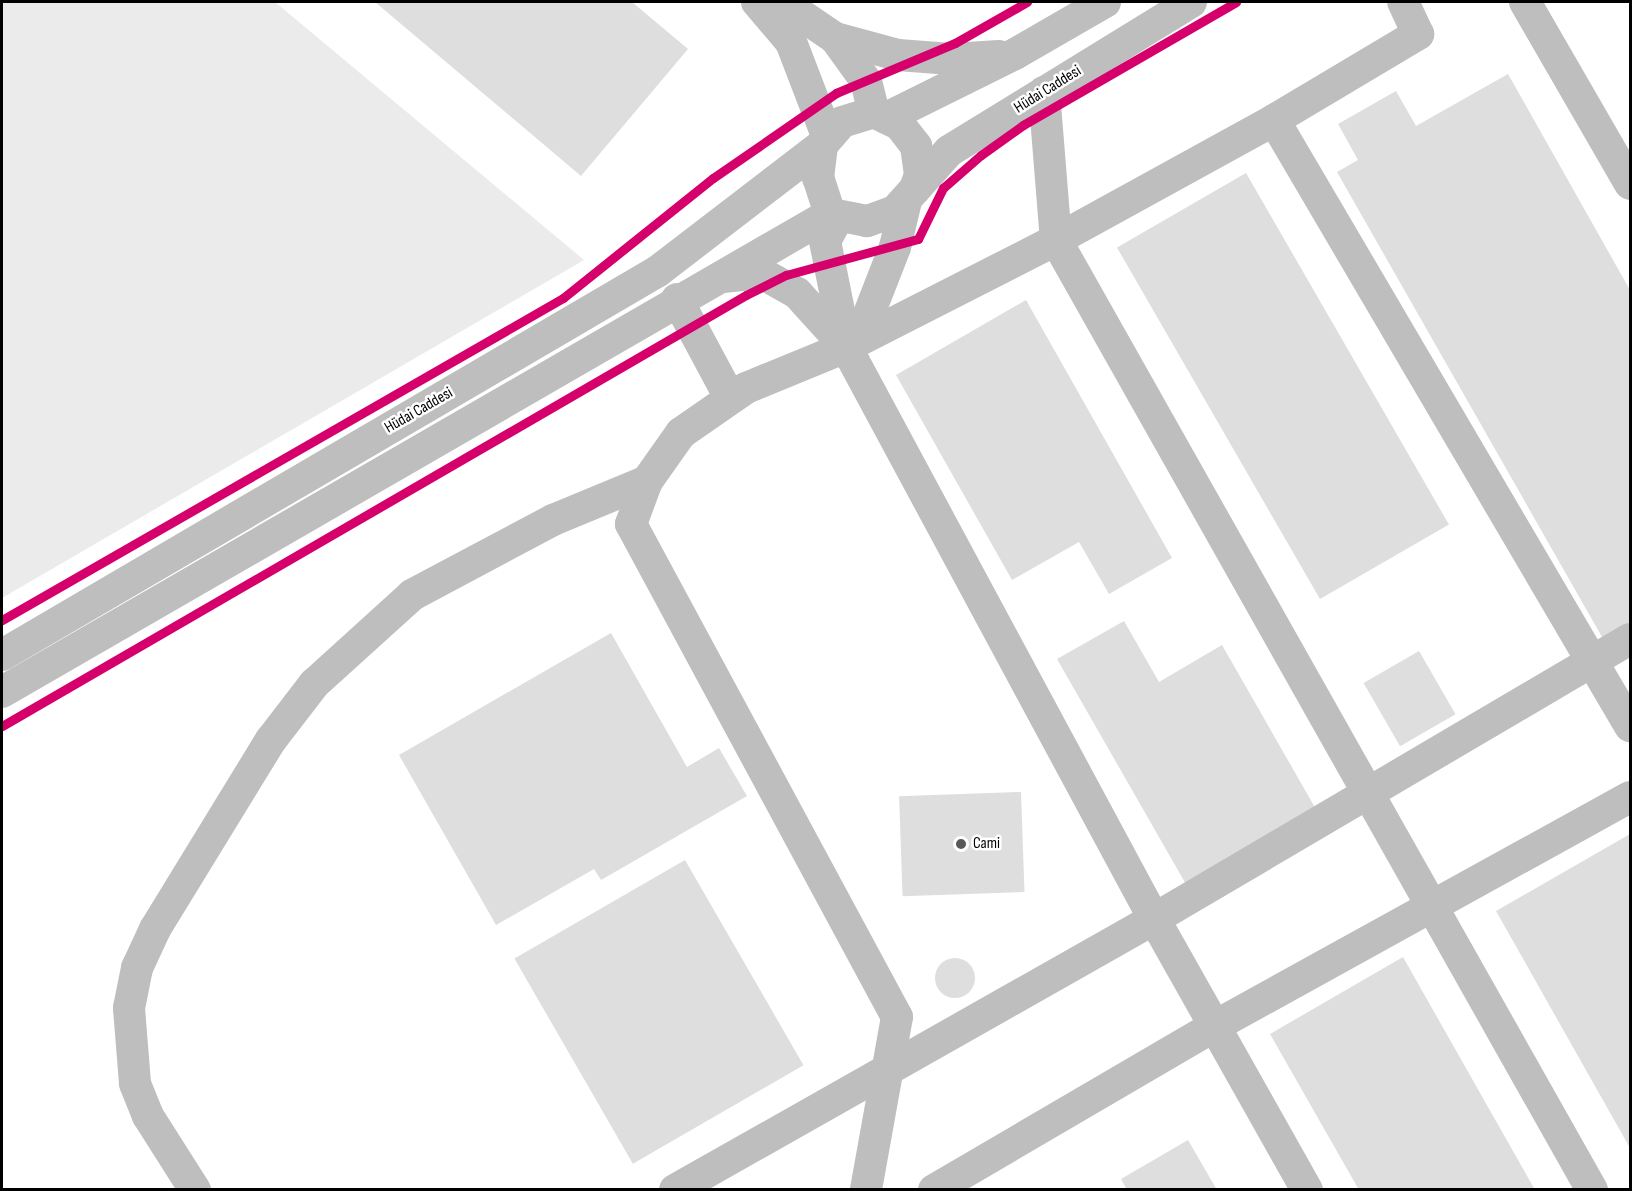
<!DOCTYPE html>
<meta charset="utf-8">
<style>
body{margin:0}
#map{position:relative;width:1632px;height:1191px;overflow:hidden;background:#fff;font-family:"Sofia Sans Condensed",sans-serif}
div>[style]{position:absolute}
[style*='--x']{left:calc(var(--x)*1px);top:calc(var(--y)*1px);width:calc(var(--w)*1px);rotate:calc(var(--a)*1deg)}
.green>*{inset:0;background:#ebebeb}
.building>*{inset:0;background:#dedede;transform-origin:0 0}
.round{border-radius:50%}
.minor>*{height:32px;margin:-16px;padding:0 16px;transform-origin:16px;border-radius:16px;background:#bebebe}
.cycleway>*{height:9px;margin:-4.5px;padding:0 4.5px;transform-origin:4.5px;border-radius:4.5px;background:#d6006c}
.dots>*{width:16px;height:16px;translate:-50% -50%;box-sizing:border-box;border:3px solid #fff;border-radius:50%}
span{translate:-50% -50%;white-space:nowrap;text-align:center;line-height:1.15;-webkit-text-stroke:5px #fff;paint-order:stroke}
.street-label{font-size:16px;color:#000}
.poi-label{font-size:16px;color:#000}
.left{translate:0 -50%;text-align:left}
.frame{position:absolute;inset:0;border:3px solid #000;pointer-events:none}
</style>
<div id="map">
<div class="green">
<i style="clip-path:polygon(2px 2px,275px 2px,584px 260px,2px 598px)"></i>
</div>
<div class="building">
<i style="clip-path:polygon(375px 2px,632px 2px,688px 49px,581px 176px)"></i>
<i style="clip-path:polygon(1508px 74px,1630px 290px,1630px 638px,1610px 651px,1337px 172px,1358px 160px,1338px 124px,1396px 91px,1416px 126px)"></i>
<i style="left:1246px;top:173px;width:406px;height:149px;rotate:60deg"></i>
<i style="clip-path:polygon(1026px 300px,1172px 558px,1109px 594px,1079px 542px,1012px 580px,896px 375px)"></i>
<i style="clip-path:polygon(1124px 621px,1159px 682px,1222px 645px,1321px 818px,1191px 893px,1057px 659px)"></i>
<i style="clip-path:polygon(611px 633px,687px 767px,719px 748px,747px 796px,601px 880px,594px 869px,496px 925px,399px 755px)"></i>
<i style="left:1419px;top:651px;width:73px;height:64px;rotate:60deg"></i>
<i style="left:1021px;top:792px;width:100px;height:122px;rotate:88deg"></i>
<i style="clip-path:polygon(1630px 834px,1630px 1148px,1496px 911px)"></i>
<i style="left:685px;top:860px;width:237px;height:197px;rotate:60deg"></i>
<i style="clip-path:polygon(1403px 957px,1535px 1190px,1359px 1190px,1270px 1034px)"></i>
<i class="round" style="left:935px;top:958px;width:40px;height:40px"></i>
<i style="clip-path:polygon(1188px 1140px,1217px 1190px,1127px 1190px,1121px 1179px)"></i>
</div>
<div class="minor">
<i style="--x:757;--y:2;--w:52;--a:49.6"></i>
<i style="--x:791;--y:42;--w:101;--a:69"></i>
<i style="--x:782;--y:2;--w:64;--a:34.2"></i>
<i style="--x:835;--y:38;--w:53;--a:54.2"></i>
<i style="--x:866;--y:81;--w:32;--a:76"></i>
<i style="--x:1525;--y:2;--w:210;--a:60"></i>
<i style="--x:835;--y:38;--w:65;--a:15.1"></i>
<i style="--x:898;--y:55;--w:53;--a:4.3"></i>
<i style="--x:951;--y:59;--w:48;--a:-3.6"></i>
<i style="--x:1044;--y:92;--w:148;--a:85.4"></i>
<i style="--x:1056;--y:240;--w:1091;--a:60.57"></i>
<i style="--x:874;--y:112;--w:28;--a:26"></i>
<i style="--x:899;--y:124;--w:28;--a:52"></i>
<i style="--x:916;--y:146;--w:29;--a:82"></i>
<i style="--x:920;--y:175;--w:15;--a:110"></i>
<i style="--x:915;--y:189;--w:30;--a:132"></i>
<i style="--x:895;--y:211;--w:30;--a:160"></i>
<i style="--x:867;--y:221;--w:38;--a:-169"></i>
<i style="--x:830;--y:214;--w:38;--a:-108"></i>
<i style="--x:818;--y:178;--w:33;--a:-83"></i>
<i style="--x:822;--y:145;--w:30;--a:-49"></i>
<i style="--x:842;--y:122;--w:34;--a:-17"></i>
<i style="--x:886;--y:118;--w:144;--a:-26.4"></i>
<i style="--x:1015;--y:54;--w:104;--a:-30"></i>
<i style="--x:1274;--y:120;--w:168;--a:-30.8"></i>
<i style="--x:1418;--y:34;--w:35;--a:-115"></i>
<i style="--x:915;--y:189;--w:51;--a:-48.2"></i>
<i style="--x:949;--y:151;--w:284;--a:-31.6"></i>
<i style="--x:838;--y:217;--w:27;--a:118"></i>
<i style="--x:825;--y:241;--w:107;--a:78.7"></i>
<i style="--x:723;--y:277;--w:38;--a:-6"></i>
<i style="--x:761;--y:273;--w:41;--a:29.1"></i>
<i style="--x:797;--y:293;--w:73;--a:47.8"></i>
<i style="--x:677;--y:299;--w:112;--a:61.8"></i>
<i style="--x:860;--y:337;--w:97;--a:-68.7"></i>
<i style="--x:895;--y:247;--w:47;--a:-76.6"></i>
<i style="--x:846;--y:347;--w:108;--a:157.7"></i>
<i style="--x:746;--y:388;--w:79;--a:145.3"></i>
<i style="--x:681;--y:433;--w:59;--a:125.3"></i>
<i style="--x:647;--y:481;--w:46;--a:110.4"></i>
<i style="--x:631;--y:524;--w:560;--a:61.65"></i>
<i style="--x:897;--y:1017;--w:176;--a:100.2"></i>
<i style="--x:2;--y:655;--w:760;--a:-30.34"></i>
<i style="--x:658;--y:271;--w:207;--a:-37.5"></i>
<i style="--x:2;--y:692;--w:956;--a:-30"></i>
<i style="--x:195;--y:1190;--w:88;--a:-122.4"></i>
<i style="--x:148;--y:1116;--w:35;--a:-112"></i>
<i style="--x:135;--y:1083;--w:75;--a:-94.6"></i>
<i style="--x:129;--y:1008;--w:41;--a:-78.7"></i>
<i style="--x:137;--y:968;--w:43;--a:-65.2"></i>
<i style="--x:155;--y:929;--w:222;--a:-58.5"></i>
<i style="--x:271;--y:740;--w:71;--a:-52.5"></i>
<i style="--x:314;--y:684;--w:132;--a:-42.2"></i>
<i style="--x:412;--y:595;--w:160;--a:-28"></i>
<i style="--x:553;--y:520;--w:102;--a:-22.5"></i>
<i style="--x:675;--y:1190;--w:550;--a:-29.5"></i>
<i style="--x:1154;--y:919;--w:552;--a:-30.47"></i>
<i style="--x:934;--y:1190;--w:325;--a:-30.3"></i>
<i style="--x:1215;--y:1026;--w:474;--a:-28.9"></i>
<i style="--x:1307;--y:1190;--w:311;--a:-119.4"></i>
<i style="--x:1154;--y:919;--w:650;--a:-118.3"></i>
<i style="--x:846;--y:347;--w:236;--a:-27"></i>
<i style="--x:1056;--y:240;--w:249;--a:-28.8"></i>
<i style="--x:1274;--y:120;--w:703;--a:59.57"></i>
</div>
<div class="cycleway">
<i style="--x:2;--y:620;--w:647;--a:-29.85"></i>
<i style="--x:563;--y:298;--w:192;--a:-38.7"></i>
<i style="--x:713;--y:178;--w:150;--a:-34.6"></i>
<i style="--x:836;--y:93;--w:129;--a:-22.8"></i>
<i style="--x:955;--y:43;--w:83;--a:-29.7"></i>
<i style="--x:2;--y:726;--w:860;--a:-30.08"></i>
<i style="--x:746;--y:295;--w:45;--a:-26.6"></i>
<i style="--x:786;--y:275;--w:137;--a:-15.3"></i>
<i style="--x:918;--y:239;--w:57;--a:-63.9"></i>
<i style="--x:943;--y:188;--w:50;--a:-41"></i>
<i style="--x:981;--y:155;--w:52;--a:-35.5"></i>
<i style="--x:1023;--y:125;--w:246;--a:-30"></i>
</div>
<div class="dots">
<i style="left:961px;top:844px;background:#595959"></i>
</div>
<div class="street-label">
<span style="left:1048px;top:90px;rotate:-32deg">Hüdai Caddesi</span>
<span style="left:419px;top:411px;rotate:-30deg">Hüdai Caddesi</span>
</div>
<div class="poi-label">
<span class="left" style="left:973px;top:844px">Cami</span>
</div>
<div class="frame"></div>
</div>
